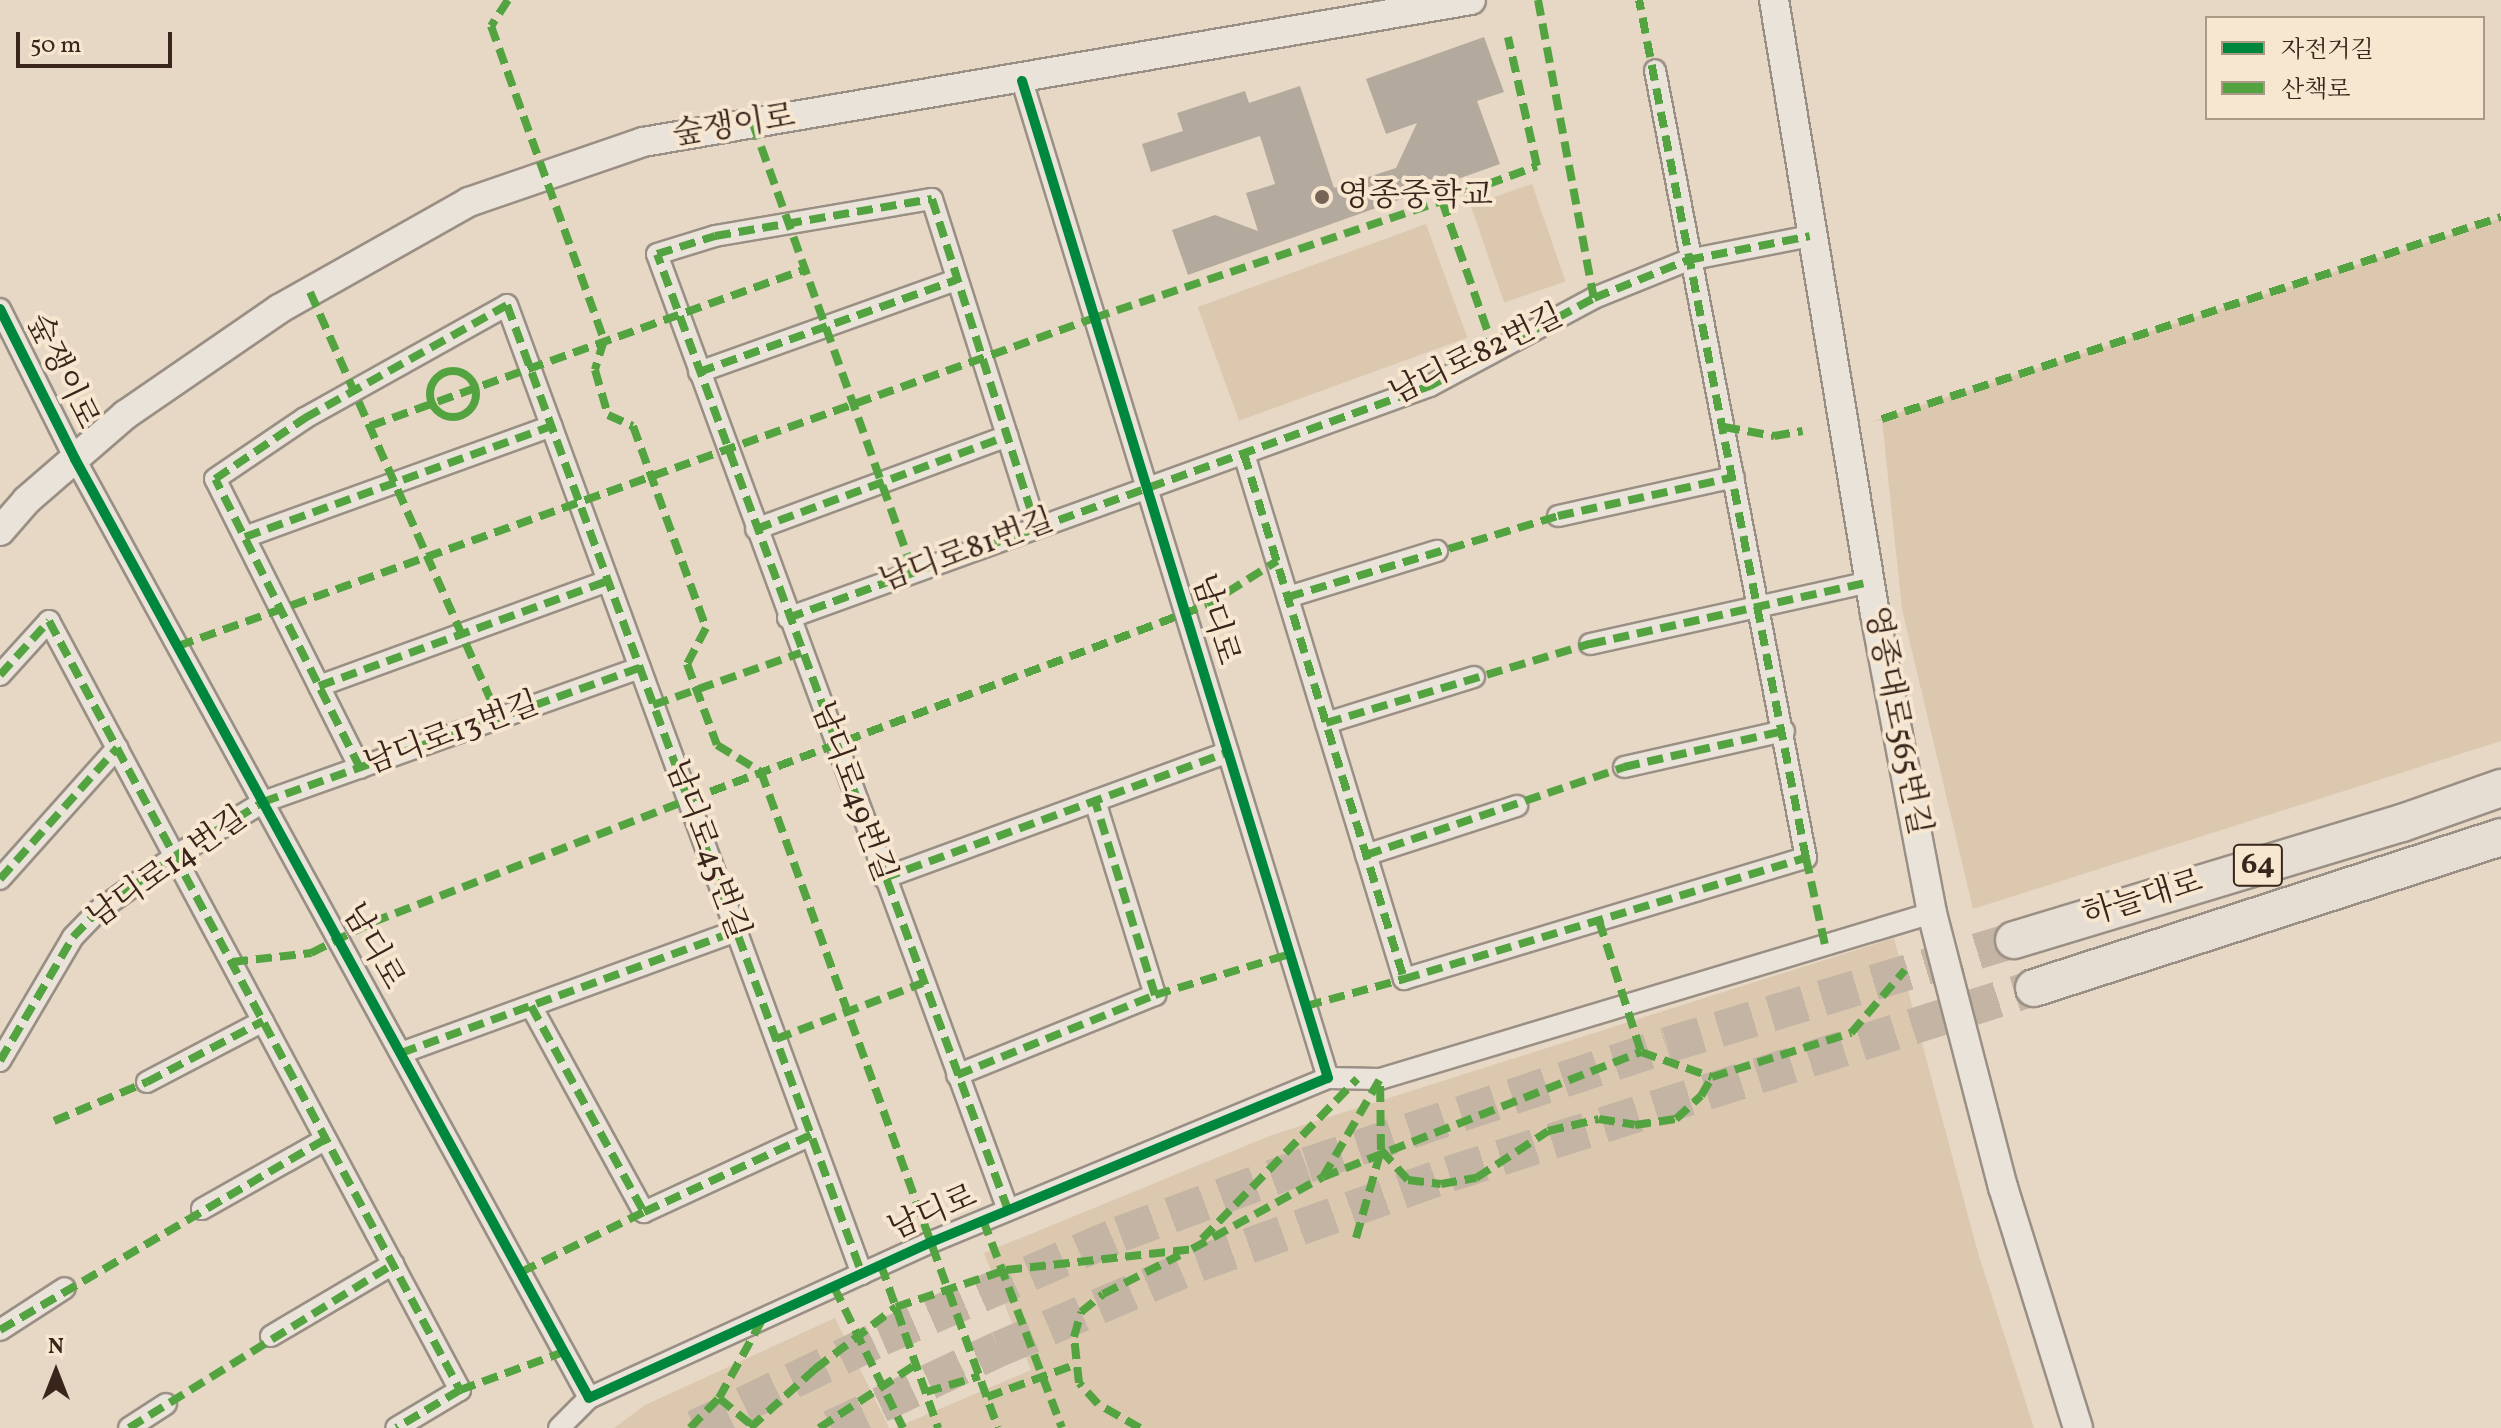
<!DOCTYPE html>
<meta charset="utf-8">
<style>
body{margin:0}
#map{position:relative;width:2501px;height:1428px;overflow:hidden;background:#e6d8c5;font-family:Vollkorn,"Noto Serif KR",serif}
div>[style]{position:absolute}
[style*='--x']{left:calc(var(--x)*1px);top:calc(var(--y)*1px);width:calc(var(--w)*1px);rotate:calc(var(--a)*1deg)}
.green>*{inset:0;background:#dcc8af;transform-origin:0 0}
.building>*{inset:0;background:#b4a99d}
.highway-tunnel>*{height:36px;margin-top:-18px;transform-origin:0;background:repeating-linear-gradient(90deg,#c3b4a3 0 36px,transparent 0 54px)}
.roads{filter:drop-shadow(2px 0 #9a8f84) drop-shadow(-2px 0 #9a8f84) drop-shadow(0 2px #9a8f84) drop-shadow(0 -2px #9a8f84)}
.street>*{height:20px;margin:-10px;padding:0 10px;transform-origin:10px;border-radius:10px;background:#eae3d9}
.secondary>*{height:28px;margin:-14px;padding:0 14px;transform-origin:14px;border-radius:14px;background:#eae3d9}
.highway>*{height:36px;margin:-18px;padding:0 18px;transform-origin:18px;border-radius:18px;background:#e6ded3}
.quiet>*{height:8px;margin-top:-4px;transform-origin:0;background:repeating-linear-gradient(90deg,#53a340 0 16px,transparent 0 24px)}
.quiet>.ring{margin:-4px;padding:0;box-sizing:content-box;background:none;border:8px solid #53a340;border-radius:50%}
.cycleway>*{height:10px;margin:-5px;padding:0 5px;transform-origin:5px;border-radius:5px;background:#00873e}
.dots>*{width:22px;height:22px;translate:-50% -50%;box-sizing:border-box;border:4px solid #f7e7d1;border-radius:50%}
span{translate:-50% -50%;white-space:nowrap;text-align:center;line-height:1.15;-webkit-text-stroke:8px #f7e7d1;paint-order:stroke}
.shield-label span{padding:2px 6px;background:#f7e7d1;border:2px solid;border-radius:6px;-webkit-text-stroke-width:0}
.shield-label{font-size:30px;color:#39251b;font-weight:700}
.street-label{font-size:32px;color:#39251b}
.poi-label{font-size:32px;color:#39251b}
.left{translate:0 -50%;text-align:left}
.legend{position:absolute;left:2205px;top:16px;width:280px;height:104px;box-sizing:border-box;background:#f7e7d1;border:2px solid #ab9988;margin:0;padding:10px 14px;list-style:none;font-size:24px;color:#39251b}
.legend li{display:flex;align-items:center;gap:16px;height:40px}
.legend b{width:40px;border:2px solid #ab9988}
.north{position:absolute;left:16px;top:1332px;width:80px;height:80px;-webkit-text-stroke:6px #f7e7d1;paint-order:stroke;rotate:0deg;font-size:22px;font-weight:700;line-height:32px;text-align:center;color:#39251b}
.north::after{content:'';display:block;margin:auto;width:28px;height:36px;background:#39251b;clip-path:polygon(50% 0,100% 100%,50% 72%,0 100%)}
.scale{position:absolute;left:16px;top:32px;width:156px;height:36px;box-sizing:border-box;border:4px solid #39251b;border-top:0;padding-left:10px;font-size:24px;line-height:28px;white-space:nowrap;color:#39251b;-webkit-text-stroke:6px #f7e7d1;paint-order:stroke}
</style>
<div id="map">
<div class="green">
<i style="left:1532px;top:184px;width:103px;height:65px;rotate:71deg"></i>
<i style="clip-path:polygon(2501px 218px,2501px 741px,1973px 909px,1902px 609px,1882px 420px,1870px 422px)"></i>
<i style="left:1426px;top:224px;width:121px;height:243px;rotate:70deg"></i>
<i style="clip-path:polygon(1894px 938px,1978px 1253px,2034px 1428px,895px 1428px,1031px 1370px,984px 1253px,1272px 1135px)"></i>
<i style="clip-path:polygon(835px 1318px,889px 1428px,614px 1428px,645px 1405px)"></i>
</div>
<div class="building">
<i style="clip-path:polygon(1484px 37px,1504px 92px,1477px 101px,1500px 164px,1188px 275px,1172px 230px,1215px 215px,1258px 231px,1246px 193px,1275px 184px,1260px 136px,1151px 172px,1142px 144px,1183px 131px,1177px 113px,1245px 91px,1249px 103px,1300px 86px,1334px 188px,1396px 168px,1417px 123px,1386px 134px,1366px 79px)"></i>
</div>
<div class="highway-tunnel">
<i style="--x:695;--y:1428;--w:207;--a:-25.8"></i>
<i style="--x:881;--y:1338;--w:261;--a:-23.5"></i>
<i style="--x:1120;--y:1234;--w:199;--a:-20.3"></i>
<i style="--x:1307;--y:1165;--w:379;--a:-18.4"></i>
<i style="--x:1667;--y:1045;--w:363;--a:-16.8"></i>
<i style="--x:831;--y:1428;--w:186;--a:-25.2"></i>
<i style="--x:999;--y:1349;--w:216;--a:-23.1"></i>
<i style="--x:1198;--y:1264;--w:267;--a:-19.7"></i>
<i style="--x:1449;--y:1174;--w:614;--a:-17.64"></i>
</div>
<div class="roads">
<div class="street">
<i style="--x:0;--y:309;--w:168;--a:63.4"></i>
<i style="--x:75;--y:459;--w:1070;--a:61.3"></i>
<i style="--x:589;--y:1398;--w:379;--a:-24.5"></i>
<i style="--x:934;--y:1241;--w:426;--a:-22.5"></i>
<i style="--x:1328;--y:1078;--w:1043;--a:-107.06"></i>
<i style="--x:699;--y:372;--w:273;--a:-19.7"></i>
<i style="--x:1244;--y:454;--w:549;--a:73.05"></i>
<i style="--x:1404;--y:979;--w:420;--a:-16.8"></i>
<i style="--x:1806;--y:858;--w:802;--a:-100.85"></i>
<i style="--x:1558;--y:516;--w:180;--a:-12.5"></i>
<i style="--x:756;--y:529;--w:268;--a:-20.3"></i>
<i style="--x:245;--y:537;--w:326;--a:-19.9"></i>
<i style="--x:1288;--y:597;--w:156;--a:-17.2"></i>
<i style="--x:788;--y:618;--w:683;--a:-19.87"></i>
<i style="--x:1430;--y:386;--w:186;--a:-28.2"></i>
<i style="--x:1594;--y:298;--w:101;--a:-22"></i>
<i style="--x:1688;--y:260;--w:124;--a:-11.1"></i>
<i style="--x:1590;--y:644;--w:287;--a:-12.5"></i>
<i style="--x:0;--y:675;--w:73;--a:-47.8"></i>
<i style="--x:49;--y:621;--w:872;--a:61.88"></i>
<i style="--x:460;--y:1390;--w:74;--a:149.3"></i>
<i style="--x:319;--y:686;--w:307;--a:-20"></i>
<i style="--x:1326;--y:723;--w:155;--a:-17.3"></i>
<i style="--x:1624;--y:767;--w:164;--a:-12.7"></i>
<i style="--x:360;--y:768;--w:323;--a:-116.6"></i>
<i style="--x:215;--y:479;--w:109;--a:-34.1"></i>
<i style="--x:305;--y:418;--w:231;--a:-29.2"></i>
<i style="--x:507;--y:305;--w:1032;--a:69.88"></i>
<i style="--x:1366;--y:855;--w:159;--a:-18"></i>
<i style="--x:884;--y:878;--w:366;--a:-20.1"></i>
<i style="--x:0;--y:879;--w:176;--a:-48.2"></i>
<i style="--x:531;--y:1006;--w:235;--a:61.3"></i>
<i style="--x:644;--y:1212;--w:184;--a:-24.8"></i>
<i style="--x:401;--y:1053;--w:357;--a:-20"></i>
<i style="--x:0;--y:1061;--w:144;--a:-59.5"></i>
<i style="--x:73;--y:937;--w:36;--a:-46"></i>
<i style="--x:98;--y:911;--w:95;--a:-35.5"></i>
<i style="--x:175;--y:856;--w:103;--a:-31.5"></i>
<i style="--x:263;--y:802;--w:400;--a:-19.6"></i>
<i style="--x:957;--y:1075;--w:214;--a:-22"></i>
<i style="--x:1155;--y:995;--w:203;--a:-107.2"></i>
<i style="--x:1328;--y:1078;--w:52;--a:1.1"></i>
<i style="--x:1380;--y:1079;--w:576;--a:-16.74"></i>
<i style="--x:147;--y:1082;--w:131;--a:-27.7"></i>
<i style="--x:202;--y:1209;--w:142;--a:-29.4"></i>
<i style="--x:1008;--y:1210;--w:1018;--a:-110.16"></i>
<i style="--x:657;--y:254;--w:61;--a:-17.2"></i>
<i style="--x:715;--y:236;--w:220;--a:-9.7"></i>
<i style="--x:932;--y:199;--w:344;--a:72.4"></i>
<i style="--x:0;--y:1330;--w:77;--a:-32.9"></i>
<i style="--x:271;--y:1336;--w:142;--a:-30.5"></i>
<i style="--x:129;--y:1428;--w:44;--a:-33"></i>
<i style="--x:559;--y:1428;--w:42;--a:-45"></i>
</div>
<div class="secondary">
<i style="--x:1774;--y:0;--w:622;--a:80.66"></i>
<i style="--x:1875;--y:614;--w:304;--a:79.2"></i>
<i style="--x:1932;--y:913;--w:283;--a:75.5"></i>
<i style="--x:2003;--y:1187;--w:252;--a:72.7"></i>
<i style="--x:0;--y:531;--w:41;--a:-48.9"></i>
<i style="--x:27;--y:500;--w:130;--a:-40.9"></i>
<i style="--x:125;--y:415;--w:187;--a:-34.5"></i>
<i style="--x:279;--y:309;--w:218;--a:-29.4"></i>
<i style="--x:469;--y:202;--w:184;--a:-19"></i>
<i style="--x:643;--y:142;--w:840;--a:-9.73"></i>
</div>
<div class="highway">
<i style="--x:2014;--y:940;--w:405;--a:-16.8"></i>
<i style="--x:2402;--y:823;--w:105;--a:-19.5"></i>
<i style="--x:2034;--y:988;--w:491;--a:-17.9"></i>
</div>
</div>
<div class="quiet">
<i style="--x:508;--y:0;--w:31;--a:123"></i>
<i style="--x:491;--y:26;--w:334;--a:70.2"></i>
<i style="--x:604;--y:340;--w:31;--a:107"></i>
<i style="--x:595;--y:370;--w:47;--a:73.9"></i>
<i style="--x:608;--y:415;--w:27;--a:24"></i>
<i style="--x:633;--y:426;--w:215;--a:70.1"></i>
<i style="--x:706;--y:628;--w:41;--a:117.8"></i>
<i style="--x:687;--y:664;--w:86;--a:69.7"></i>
<i style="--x:717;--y:745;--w:52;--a:31.5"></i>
<i style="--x:761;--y:772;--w:697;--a:70.14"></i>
<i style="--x:1538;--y:0;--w:303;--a:79.4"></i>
<i style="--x:753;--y:124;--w:476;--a:70.3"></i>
<i style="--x:1442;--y:201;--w:101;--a:-20.2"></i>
<i style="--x:1537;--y:166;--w:132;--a:-102.7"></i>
<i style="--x:310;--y:292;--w:466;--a:66.1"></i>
<i class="ring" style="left:430px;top:371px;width:38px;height:38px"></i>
<i style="--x:699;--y:372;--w:273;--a:-19.7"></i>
<i style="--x:1882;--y:419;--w:651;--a:-18.07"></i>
<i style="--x:370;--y:426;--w:462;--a:-19.8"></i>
<i style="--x:1724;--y:427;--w:51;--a:10.2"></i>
<i style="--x:1774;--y:436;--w:29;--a:-10"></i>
<i style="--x:1244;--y:454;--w:549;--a:73.05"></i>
<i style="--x:1404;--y:979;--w:420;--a:-16.8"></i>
<i style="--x:1806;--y:858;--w:874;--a:-101.01"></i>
<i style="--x:756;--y:529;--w:268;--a:-20.3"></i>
<i style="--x:245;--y:537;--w:326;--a:-19.9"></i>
<i style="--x:1288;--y:597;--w:282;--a:-16.7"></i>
<i style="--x:1558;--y:516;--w:180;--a:-12.5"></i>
<i style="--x:788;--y:618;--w:683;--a:-19.87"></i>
<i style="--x:1430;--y:386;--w:186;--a:-28.2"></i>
<i style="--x:1594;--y:298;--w:101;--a:-22"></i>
<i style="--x:1688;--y:260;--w:124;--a:-11.1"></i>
<i style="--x:178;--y:646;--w:973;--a:-19.7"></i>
<i style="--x:1094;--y:318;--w:367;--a:-18.6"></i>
<i style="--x:1442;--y:201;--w:160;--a:70.7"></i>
<i style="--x:0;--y:675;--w:73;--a:-47.8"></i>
<i style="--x:49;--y:621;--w:872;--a:61.88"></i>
<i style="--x:460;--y:1390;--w:74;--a:149.3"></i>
<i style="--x:319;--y:686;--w:307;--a:-20"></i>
<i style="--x:653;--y:705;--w:157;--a:-19.4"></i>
<i style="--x:1326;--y:723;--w:276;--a:-16.7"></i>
<i style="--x:1590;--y:644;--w:287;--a:-12.5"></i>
<i style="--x:360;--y:768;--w:323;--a:-116.6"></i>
<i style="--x:215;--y:479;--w:109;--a:-34.1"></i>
<i style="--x:305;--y:418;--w:231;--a:-29.2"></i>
<i style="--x:507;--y:305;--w:1032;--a:69.88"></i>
<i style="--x:1366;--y:855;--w:273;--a:-18.8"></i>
<i style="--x:1624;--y:767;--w:164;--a:-12.7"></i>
<i style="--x:1806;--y:858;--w:89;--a:77.7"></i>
<i style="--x:884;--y:878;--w:366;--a:-20.1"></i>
<i style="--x:0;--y:879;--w:176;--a:-48.2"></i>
<i style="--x:1599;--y:921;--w:138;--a:72.2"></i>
<i style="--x:1641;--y:1052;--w:75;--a:19.4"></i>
<i style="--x:232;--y:962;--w:80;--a:-6.5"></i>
<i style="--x:311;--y:953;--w:69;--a:-26.6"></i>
<i style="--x:373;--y:922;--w:338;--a:-21.2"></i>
<i style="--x:688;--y:800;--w:554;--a:-20.59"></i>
<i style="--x:1207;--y:605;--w:83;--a:-32.2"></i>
<i style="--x:1155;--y:995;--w:141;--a:-16.9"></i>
<i style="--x:531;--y:1006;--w:235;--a:61.3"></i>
<i style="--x:644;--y:1212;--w:184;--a:-24.8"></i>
<i style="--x:1306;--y:1006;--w:102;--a:-15.4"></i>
<i style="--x:776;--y:1039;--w:157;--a:-20.9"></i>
<i style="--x:401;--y:1053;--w:357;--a:-20"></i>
<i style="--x:0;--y:1061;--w:144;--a:-59.5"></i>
<i style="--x:73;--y:937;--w:36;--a:-46"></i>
<i style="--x:98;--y:911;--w:95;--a:-35.5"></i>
<i style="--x:175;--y:856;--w:103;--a:-31.5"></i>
<i style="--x:263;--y:802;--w:400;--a:-19.6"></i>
<i style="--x:957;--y:1075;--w:214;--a:-22"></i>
<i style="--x:1155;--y:995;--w:203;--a:-107.2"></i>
<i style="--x:54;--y:1121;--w:101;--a:-22.8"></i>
<i style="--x:147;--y:1082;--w:131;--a:-27.7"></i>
<i style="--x:1381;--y:1150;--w:40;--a:48"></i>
<i style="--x:1408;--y:1180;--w:33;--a:7"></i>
<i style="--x:1441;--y:1184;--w:36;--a:-10"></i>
<i style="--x:1476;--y:1178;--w:86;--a:-33.1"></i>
<i style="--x:1548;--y:1131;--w:52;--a:-13.2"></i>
<i style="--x:1599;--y:1119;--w:36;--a:9"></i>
<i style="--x:1635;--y:1125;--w:41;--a:-8.3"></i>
<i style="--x:1676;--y:1119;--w:34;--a:-43"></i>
<i style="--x:1701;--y:1096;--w:22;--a:-60"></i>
<i style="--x:1712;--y:1077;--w:146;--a:-17.6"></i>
<i style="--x:1851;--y:1033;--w:83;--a:-49.4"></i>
<i style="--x:1323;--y:1177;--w:342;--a:-21.5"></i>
<i style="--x:1008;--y:1210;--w:1018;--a:-110.16"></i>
<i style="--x:657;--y:254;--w:61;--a:-17.2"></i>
<i style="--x:715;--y:236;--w:220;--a:-9.7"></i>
<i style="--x:932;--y:199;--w:344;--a:72.4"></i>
<i style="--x:983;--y:1220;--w:222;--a:69.2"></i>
<i style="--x:1356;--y:1238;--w:91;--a:-74.1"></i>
<i style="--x:1381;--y:1150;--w:71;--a:-90.8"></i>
<i style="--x:1202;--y:1239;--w:223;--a:-45.9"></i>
<i style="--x:881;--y:1265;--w:173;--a:70.7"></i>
<i style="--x:521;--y:1272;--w:137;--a:-26"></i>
<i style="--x:834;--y:1287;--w:157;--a:63.9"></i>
<i style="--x:0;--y:1330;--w:378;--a:-30.4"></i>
<i style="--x:460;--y:1390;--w:111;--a:-20.1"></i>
<i style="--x:926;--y:1392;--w:56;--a:-16.5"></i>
<i style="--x:987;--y:1397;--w:93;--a:-20.2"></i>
<i style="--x:719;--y:1398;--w:47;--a:39.8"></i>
<i style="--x:129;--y:1428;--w:311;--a:-31.8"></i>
<i style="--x:690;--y:1428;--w:42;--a:-46"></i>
<i style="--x:719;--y:1398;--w:87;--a:-61.1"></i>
<i style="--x:750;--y:1428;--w:88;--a:-42.2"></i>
<i style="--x:815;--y:1369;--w:102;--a:-37.4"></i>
<i style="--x:896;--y:1307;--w:116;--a:-18.6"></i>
<i style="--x:1006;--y:1270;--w:187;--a:-6.4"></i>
<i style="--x:1192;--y:1249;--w:149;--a:-28.8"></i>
<i style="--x:1323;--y:1177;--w:113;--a:-59.8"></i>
<i style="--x:819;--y:1428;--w:115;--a:-33.3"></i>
<i style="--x:1140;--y:1428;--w:48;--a:-150.3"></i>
<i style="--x:1098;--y:1404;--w:28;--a:-132"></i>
<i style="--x:1079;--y:1383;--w:46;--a:-96.2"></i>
<i style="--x:1074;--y:1337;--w:26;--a:-74"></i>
<i style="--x:1081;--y:1312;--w:28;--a:-39"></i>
<i style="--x:1103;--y:1294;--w:86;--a:-26.9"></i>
</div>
<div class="cycleway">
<i style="--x:0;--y:309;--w:168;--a:63.4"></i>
<i style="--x:75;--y:459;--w:1070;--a:61.3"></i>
<i style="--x:589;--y:1398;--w:379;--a:-24.5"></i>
<i style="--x:934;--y:1241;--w:426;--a:-22.5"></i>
<i style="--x:1328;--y:1078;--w:1043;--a:-107.06"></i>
</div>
<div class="dots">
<i style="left:1322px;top:197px;background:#766456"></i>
</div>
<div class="shield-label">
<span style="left:2258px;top:865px">64</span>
</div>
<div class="street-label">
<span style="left:734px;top:127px;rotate:-9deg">숲쟁이로</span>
<span style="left:1477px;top:356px;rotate:-26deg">남디로82번길</span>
<span style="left:61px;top:372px;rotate:64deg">숲쟁이로</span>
<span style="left:967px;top:552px;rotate:-20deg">남디로81번길</span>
<span style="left:1214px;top:620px;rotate:73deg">남디로</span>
<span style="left:1896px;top:721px;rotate:79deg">영종대로565번길</span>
<span style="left:452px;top:735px;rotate:-20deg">남디로13번길</span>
<span style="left:852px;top:792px;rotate:70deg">남디로49번길</span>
<span style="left:706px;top:850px;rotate:70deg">남디로45번길</span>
<span style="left:168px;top:869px;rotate:-35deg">남디로14번길</span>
<span style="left:2143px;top:900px;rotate:-17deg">하늘대로</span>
<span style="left:372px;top:947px;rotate:61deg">남디로</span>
<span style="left:933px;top:1214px;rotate:-23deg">남디로</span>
</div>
<div class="poi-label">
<span class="left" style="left:1338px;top:197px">영종중학교</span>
</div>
<ul class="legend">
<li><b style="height:10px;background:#00873e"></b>자전거길</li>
<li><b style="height:10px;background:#53a340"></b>산책로</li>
</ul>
<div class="north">N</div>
<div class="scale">50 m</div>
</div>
